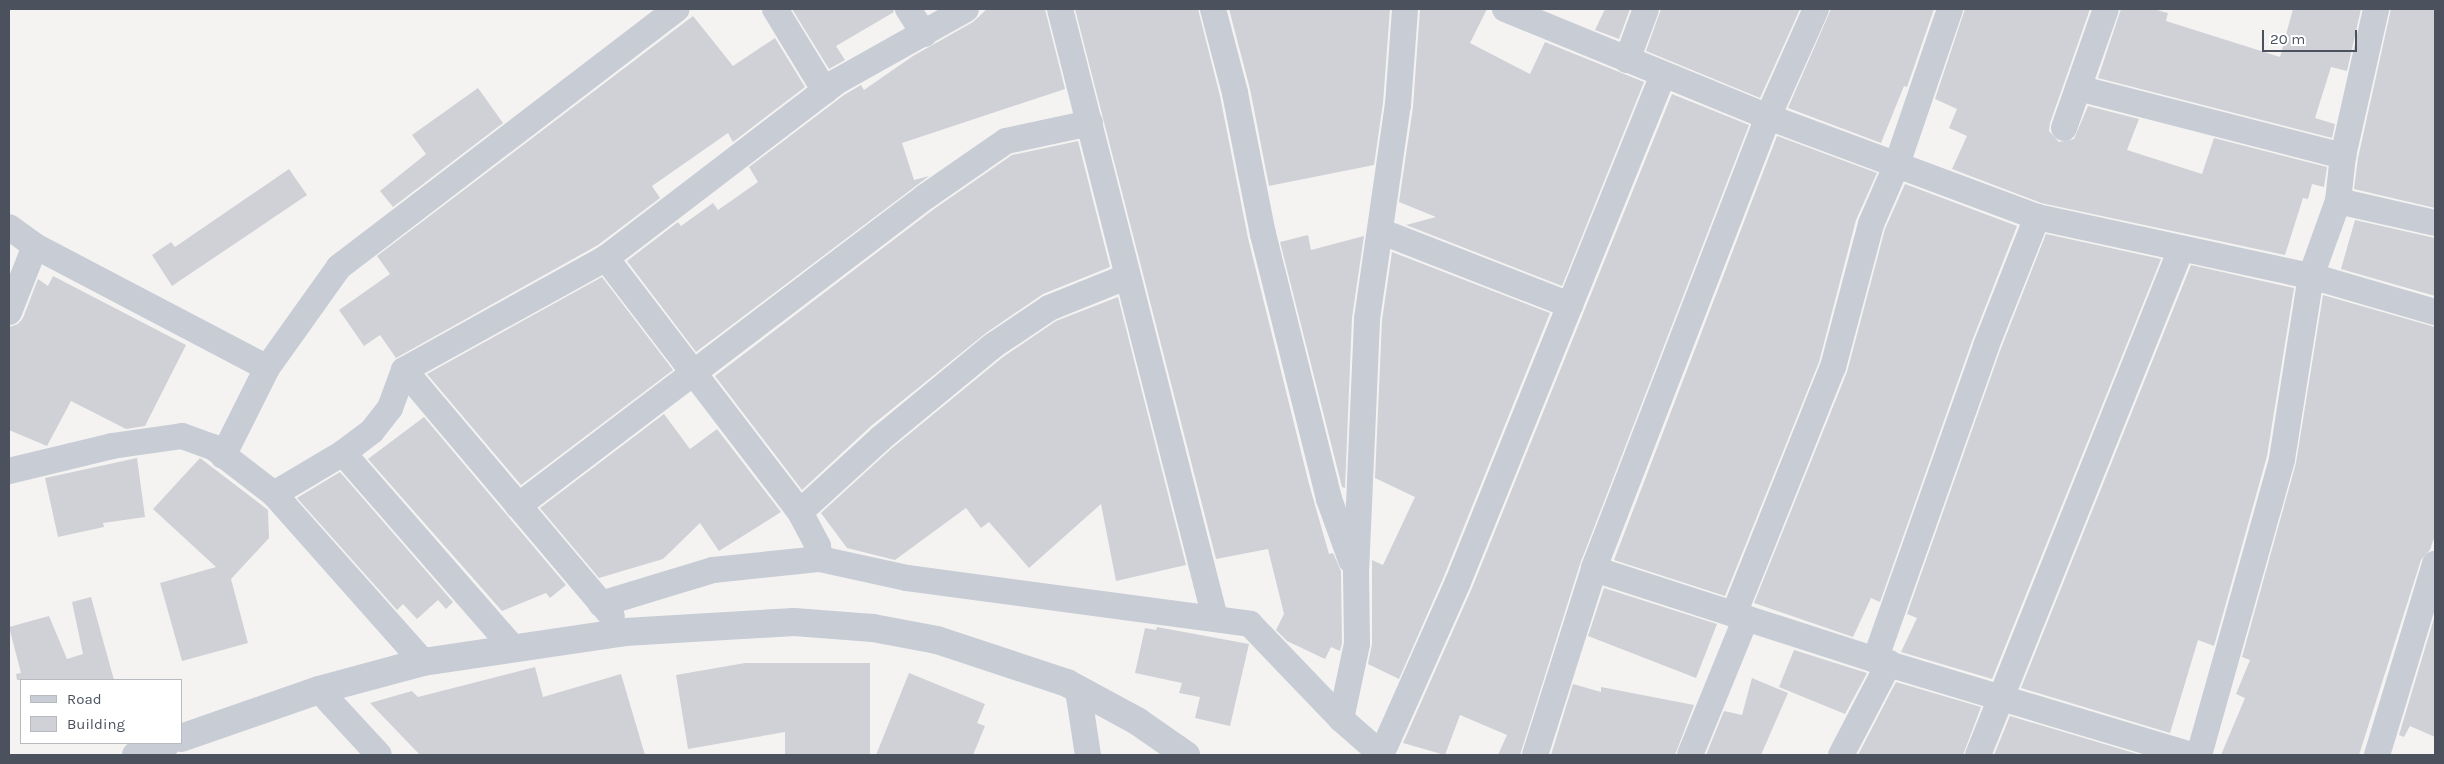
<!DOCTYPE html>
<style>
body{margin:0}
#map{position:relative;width:2444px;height:764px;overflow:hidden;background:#f4f3f2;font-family:Karla,sans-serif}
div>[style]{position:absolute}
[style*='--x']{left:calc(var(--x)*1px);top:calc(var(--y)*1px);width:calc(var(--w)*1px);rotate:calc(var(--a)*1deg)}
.building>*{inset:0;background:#d0d1d6}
.minor>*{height:26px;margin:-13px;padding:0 13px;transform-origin:13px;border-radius:13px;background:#c7ccd5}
.tertiary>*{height:28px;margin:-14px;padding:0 14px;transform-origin:14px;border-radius:14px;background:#c7ccd5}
span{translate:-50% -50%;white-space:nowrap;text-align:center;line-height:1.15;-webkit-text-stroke:4.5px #fff;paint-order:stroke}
.frame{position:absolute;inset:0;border:10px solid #4b525e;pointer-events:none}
.legend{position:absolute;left:20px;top:679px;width:162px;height:65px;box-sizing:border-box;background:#fff;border:1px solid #b7babf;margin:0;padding:6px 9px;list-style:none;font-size:15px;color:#4b525e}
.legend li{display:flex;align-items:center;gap:10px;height:25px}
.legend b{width:25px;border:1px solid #b7babf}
.scale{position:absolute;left:2262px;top:30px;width:95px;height:22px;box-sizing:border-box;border:2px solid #4b525e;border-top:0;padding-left:6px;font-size:15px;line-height:18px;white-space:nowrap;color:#4b525e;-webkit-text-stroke:4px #fff;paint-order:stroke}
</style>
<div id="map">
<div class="building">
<i style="clip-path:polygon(792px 9px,893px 9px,894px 12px,836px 46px,845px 60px,829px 69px)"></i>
<i style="clip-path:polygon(987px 9px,1045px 9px,1065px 89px,902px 143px,914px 180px,929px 176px,696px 352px,627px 261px,678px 222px,681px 226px,713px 203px,718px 210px,758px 182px,749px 167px,844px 95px,861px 85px,864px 90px,913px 56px,973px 22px)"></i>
<i style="clip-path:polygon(1075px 9px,1198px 9px,1220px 96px,1248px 238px,1309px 484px,1329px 554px,1333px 553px,1341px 571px,1342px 643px,1340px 651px,1331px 647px,1325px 659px,1287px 641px,1276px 630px,1284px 614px,1268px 549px,1216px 559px)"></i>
<i style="clip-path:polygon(1229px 9px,1390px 9px,1383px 103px,1374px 165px,1269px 186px,1250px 89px)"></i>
<i style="clip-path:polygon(1420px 9px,1487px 9px,1470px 43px,1530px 74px,1545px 42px,1644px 82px,1562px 286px,1406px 225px,1436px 217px,1399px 202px,1413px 107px)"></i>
<i style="clip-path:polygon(1605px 9px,1630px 9px,1619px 39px,1595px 30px)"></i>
<i style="clip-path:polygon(1661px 9px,1800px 9px,1760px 98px,1646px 51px)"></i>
<i style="clip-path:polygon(1831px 9px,1934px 9px,1907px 87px,1904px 86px,1881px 143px,1788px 108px)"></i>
<i style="clip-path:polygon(1965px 9px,2090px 9px,2050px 123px,2049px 131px,2059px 142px,2074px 139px,2088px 106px,2139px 119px,2127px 150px,2202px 174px,2214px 138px,2327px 167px,2324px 187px,2312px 184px,2308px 199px,2303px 198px,2285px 255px,2041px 203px,1952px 169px,1967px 136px,1949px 128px,1957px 109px,1935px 99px)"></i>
<i style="clip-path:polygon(2121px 9px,2153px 9px,2168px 13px,2166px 21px,2280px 57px,2293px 9px,2361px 9px,2347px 71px,2331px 67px,2315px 118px,2335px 124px,2332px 138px,2098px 78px)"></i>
<i style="clip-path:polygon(2391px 9px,2435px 9px,2435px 208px,2354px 189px,2358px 158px)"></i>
<i style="clip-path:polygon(693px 16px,733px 66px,775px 38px,805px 87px,733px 142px,728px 133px,652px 186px,660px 198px,598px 245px,396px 358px,380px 335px,364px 346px,339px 310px,390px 274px,377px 256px)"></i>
<i style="clip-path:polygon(478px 88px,503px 123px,393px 207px,380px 191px,426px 154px,412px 135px)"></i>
<i style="clip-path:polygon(1672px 94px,1749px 125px,1580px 564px,1520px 755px,1498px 755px,1507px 735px,1460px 715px,1445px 755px,1403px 743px,1472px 588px)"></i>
<i style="clip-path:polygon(1777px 136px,1877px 173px,1856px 220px,1819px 362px,1725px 596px,1614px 560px)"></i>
<i style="clip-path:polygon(1078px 141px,1110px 267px,1043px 294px,986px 333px,871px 426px,802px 490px,715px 376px,934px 209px,1012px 155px)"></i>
<i style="clip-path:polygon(289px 169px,307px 195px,172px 286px,152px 255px,171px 242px,175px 247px)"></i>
<i style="clip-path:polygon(1905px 184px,2017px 226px,1972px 341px,1880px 602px,1871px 598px,1853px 637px,1754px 603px,1847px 372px,1885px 229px)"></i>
<i style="clip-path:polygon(2355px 220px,2435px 238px,2435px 296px,2341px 269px)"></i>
<i style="clip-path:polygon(2046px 234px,2161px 259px,1992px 679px,1901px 652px,1917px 618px,1907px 614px,2000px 351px)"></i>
<i style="clip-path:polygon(1308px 235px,1311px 250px,1364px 236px,1352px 318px,1345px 488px,1342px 487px,1280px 242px)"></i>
<i style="clip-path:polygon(1392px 252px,1550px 313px,1444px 576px,1399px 679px,1368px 664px,1372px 644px,1372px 560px,1383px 565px,1415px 497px,1375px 478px,1382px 320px)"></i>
<i style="clip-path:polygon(2191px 265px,2294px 288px,2267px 456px,2214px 646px,2198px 640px,2170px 733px,2021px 688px)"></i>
<i style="clip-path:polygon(53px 276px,186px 345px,145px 426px,126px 429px,71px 401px,47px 446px,9px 430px,9px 327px,18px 324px,23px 318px,38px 279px,48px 286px)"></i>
<i style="clip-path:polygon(602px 277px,673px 370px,521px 485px,427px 374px)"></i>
<i style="clip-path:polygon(2323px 295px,2435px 327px,2435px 535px,2430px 550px,2421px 560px,2359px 755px,2221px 755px,2245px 698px,2236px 694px,2250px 660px,2242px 657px,2296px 463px)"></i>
<i style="clip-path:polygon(1118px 297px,1186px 565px,1116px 581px,1101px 504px,1029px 568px,989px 522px,981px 528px,966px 508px,895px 560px,847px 548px,821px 513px,891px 449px,1003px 357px,1056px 321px)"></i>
<i style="clip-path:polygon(664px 414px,690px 449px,717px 429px,781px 512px,719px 551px,700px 523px,663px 559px,599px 578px,540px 508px)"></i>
<i style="clip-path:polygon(424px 417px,566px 585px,550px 598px,546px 593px,502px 611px,368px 459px)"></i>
<i style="clip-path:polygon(137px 458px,145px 517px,103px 523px,104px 527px,58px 537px,45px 478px)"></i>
<i style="clip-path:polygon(200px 458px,268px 510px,269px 538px,231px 579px,248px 643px,182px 661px,160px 583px,216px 567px,153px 509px)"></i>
<i style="clip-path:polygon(340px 472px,453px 602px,446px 609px,438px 600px,417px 619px,403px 604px,397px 610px,297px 498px)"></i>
<i style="clip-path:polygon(1604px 588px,1717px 624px,1696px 678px,1588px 636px)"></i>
<i style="clip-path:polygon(91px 597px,114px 680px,17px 680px,16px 674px,21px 673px,9px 627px,49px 616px,67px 659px,83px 654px,72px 602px)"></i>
<i style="clip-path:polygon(2435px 615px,2435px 737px,2410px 726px,2404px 737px,2399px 735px)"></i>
<i style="clip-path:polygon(1157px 627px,1249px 644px,1230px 726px,1195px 718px,1200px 697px,1179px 693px,1182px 683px,1135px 673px,1145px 628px,1156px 630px)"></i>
<i style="clip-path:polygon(1794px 650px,1867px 673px,1845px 714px,1779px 687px)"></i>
<i style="clip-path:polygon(745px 663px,870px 663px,870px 755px,785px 755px,785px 732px,688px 749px,676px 675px)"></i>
<i style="clip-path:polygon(535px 667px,543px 697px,621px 674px,645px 755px,420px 755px,370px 703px,412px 691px,418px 697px)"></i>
<i style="clip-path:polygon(909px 673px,985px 704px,977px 723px,985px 726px,973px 755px,876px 755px)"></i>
<i style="clip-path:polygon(1752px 678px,1788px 693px,1761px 755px,1706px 755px,1724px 711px,1742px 715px)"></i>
<i style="clip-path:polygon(1896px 682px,1981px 707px,1963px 755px,1858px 755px)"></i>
<i style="clip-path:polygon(1573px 684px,1601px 692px,1601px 687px,1694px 705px,1675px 755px,1551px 755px)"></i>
<i style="clip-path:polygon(2010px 716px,2141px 755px,1994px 755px)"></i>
</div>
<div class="minor">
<i style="--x:775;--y:9;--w:96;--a:58.6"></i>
<i style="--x:908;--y:9;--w:30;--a:57"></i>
<i style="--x:1060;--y:9;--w:628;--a:75.72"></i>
<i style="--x:1213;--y:9;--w:87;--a:75.3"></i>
<i style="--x:1235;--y:93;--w:144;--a:78.8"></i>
<i style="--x:1263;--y:234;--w:273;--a:76"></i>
<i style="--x:1329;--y:499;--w:65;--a:70.2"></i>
<i style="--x:1505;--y:9;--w:284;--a:22.3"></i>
<i style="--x:1768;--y:117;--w:287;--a:20.4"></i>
<i style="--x:2037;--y:217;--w:280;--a:12.2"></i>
<i style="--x:2311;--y:276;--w:129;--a:16.2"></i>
<i style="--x:1816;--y:9;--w:118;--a:114"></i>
<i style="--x:1768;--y:117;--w:484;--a:111.1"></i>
<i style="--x:1594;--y:569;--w:295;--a:17.9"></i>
<i style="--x:1875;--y:660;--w:331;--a:16.7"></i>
<i style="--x:1627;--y:60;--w:54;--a:-69.6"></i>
<i style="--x:2078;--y:88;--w:274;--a:14.4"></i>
<i style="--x:2064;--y:128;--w:126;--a:-70.6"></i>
<i style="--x:2338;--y:201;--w:99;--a:12.8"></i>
<i style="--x:9;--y:227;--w:32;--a:36"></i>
<i style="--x:35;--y:246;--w:262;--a:27.7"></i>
<i style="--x:1380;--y:231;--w:204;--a:21.3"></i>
<i style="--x:1570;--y:305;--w:248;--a:-68"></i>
<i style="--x:9;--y:312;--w:71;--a:-68.5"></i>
<i style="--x:404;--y:370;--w:322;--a:49.8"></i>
<i style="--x:343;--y:453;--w:260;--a:48.9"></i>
<i style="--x:223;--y:456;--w:98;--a:-63.4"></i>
<i style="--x:267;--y:368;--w:124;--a:-54.5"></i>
<i style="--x:339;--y:267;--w:425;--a:-37.4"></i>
<i style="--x:9;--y:471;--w:106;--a:-13.6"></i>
<i style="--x:112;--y:446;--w:71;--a:-8.1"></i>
<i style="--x:182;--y:436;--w:33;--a:20"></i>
<i style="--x:213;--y:447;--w:77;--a:37.6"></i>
<i style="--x:274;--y:494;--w:225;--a:48.4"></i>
<i style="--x:274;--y:494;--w:80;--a:-30.7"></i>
<i style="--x:343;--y:453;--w:36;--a:-37"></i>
<i style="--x:372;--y:431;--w:29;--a:-52"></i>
<i style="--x:390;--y:408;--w:40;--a:-69.8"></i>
<i style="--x:404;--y:370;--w:231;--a:-29"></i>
<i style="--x:606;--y:258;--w:290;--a:-37.4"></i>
<i style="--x:836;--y:82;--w:149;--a:-29.3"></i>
<i style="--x:518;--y:506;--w:511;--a:-37.21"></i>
<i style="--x:925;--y:197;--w:98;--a:-34.7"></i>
<i style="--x:1006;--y:141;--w:86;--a:-12.1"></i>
<i style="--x:800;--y:512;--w:110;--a:-42.4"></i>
<i style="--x:881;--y:438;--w:146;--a:-39.5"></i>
<i style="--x:994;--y:345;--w:66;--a:-33.9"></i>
<i style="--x:1049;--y:308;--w:83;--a:-21.9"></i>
<i style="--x:820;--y:559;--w:89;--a:12.3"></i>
<i style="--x:907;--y:578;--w:346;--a:7.6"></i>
<i style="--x:1250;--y:624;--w:132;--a:46.2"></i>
<i style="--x:1341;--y:719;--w:55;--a:41.3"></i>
<i style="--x:601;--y:604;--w:117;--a:-16.9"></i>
<i style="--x:713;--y:570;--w:108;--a:-5.9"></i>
<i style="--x:820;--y:559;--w:13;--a:-99"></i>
<i style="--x:818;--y:546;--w:38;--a:-118"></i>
<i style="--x:800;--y:512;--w:320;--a:-127.4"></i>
<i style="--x:1734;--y:614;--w:266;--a:-68.2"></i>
<i style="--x:1833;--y:367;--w:148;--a:-75.1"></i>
<i style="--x:1871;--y:224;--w:65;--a:-66.6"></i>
<i style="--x:1897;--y:164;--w:164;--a:-71.1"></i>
<i style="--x:1875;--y:660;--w:333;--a:-70.5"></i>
<i style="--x:1986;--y:346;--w:139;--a:-68.4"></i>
<i style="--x:319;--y:690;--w:88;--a:47.3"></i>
<i style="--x:1078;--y:690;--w:66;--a:81.3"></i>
<i style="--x:1341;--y:719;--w:77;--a:-78"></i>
<i style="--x:1357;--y:644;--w:71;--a:-90.8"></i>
<i style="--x:1356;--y:573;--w:254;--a:-87.5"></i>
<i style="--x:1367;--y:319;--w:216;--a:-81.8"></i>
<i style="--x:1398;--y:105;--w:96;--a:-85.8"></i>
<i style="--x:1381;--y:755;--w:189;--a:-66"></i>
<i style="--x:1458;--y:582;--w:299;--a:-68"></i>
<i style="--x:1535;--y:755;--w:195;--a:-72.4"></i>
<i style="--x:1690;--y:755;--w:148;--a:-67.8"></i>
<i style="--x:1841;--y:755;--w:104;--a:-62.4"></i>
<i style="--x:1978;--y:755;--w:545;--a:-68.14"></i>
<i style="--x:2199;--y:755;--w:307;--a:-74.3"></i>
<i style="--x:2282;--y:459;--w:185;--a:-81"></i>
<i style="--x:2311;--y:276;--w:80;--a:-70.2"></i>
<i style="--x:2338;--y:201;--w:45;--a:-83.7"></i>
<i style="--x:2343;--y:156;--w:151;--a:-77.3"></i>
<i style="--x:2377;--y:755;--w:200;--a:-73.1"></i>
</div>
<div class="tertiary">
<i style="--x:181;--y:738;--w:146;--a:-19.2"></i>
<i style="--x:319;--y:690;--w:108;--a:-15.1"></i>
<i style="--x:423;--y:662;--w:204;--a:-8.4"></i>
<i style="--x:625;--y:632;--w:169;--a:-3.4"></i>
<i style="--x:794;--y:622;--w:79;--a:4.3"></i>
<i style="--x:873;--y:628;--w:65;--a:10.6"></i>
<i style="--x:937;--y:640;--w:137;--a:18.3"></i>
<i style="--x:1067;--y:683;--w:80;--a:28.5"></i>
<i style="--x:1137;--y:721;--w:60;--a:34.8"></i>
<i style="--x:136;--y:755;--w:33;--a:-21"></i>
</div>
<div class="frame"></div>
<ul class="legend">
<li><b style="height:6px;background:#c7ccd5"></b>Road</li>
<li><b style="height:14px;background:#d0d1d6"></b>Building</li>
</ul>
<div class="scale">20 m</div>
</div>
